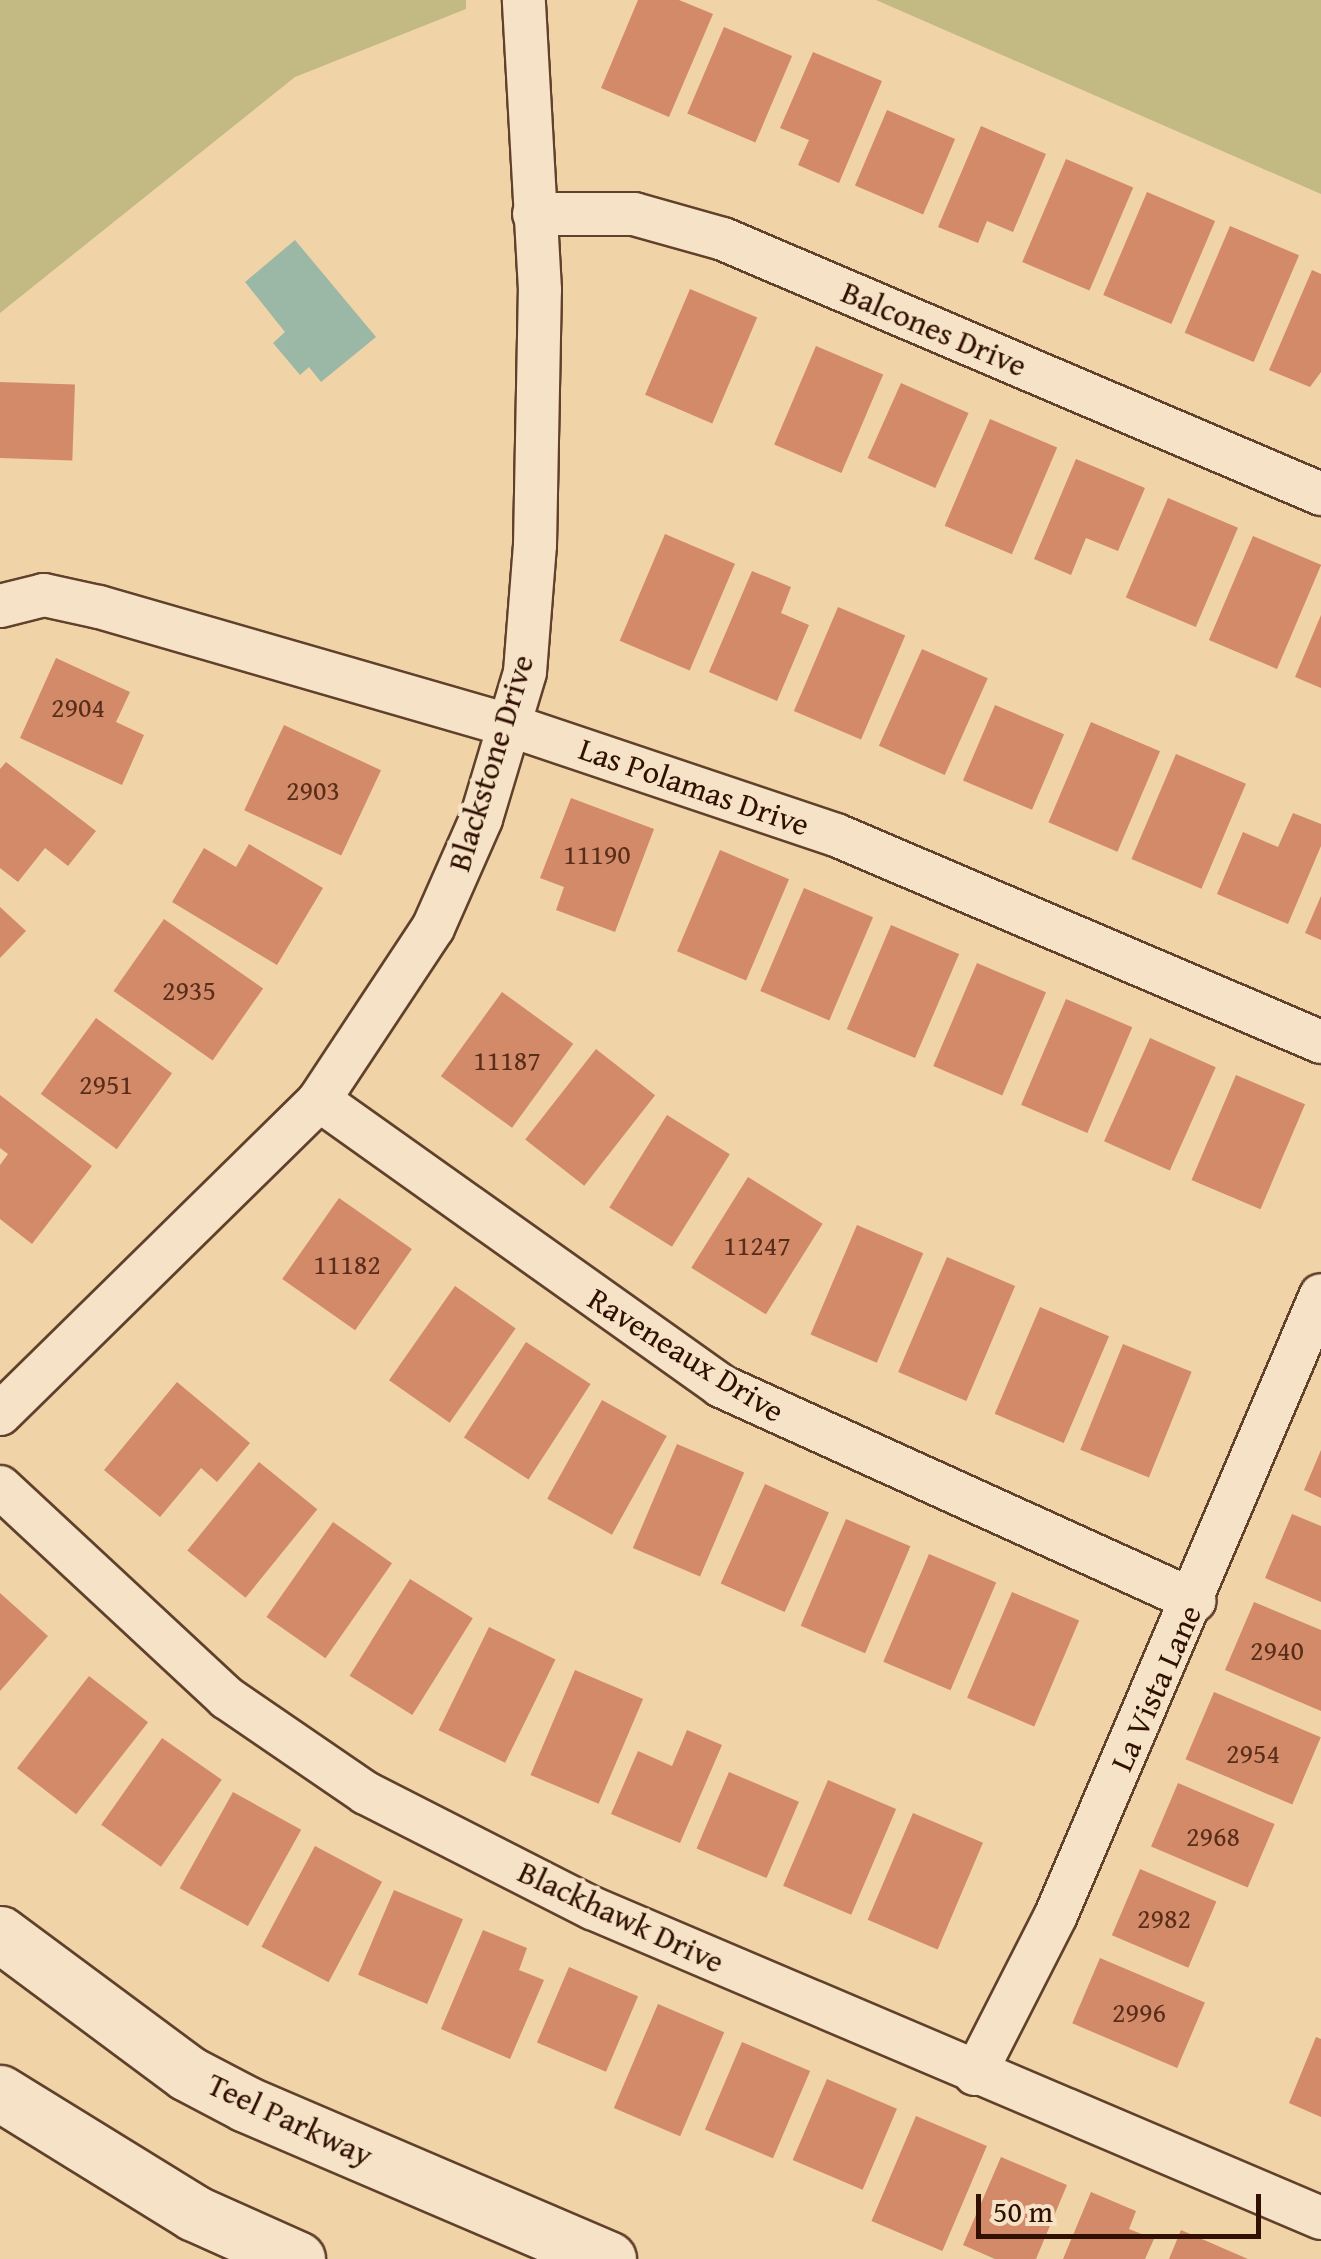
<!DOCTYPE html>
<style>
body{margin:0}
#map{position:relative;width:1321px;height:2259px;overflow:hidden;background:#f1d3a8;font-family:"Gentium Book Plus",serif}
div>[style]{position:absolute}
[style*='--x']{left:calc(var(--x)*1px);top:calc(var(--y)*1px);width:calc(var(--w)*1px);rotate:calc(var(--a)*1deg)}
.green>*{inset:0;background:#c2ba82}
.water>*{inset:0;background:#9bb8a6}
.building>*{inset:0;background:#d38a68;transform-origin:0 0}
.roads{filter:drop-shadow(2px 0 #60412b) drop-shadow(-2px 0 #60412b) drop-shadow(0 2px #60412b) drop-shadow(0 -2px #60412b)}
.minor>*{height:42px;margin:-21px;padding:0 21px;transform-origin:21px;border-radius:21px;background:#f6e2c6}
.secondary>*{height:55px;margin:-27.5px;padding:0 27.5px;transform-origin:27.5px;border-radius:27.5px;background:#f6e2c6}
span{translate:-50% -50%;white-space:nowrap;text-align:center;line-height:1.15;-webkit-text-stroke:9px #f6e2c6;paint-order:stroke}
.number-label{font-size:28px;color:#582e1b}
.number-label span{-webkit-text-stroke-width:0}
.street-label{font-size:32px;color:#2f1001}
.scale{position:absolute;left:976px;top:2194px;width:285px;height:45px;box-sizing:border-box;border:5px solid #2f1001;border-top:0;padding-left:12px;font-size:30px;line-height:35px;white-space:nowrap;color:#2f1001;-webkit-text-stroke:8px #f6e2c6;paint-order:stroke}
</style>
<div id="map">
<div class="green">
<i style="clip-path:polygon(0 0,466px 0,466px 9px,295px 77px,0 313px)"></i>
<i style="clip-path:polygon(876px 0,1321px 0,1321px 194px)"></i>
</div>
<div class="water">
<i style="clip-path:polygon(295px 240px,376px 337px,321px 382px,309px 367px,300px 375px,273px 343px,285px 332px,245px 282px)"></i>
</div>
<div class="building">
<i style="clip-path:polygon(638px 0,679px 0,713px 14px,669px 117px,601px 88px)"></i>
<i style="left:724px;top:27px;width:74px;height:94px;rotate:23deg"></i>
<i style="clip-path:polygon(813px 52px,882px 81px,839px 183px,798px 165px,809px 140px,780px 128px)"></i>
<i style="left:887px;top:110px;width:74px;height:82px;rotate:23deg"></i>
<i style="clip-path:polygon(981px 126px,1046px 154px,1013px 232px,987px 221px,978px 243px,938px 227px)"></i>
<i style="left:1066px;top:159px;width:73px;height:112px;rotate:23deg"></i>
<i style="left:1147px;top:192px;width:74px;height:112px;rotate:23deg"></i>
<i style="left:1230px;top:226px;width:75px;height:116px;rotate:23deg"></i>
<i style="clip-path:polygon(1312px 270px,1321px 274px,1321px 372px,1310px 387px,1269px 370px)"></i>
<i style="left:690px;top:289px;width:73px;height:115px;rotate:23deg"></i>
<i style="left:816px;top:346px;width:73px;height:107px;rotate:23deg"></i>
<i style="left:0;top:382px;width:75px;height:76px;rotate:2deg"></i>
<i style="left:901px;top:383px;width:74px;height:82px;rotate:24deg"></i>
<i style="left:990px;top:419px;width:73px;height:116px;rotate:23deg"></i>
<i style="clip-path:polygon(1076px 459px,1145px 488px,1118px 551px,1086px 538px,1071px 575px,1034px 559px)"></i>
<i style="left:1168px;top:498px;width:76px;height:108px;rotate:23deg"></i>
<i style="left:665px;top:534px;width:76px;height:116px;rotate:23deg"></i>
<i style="left:1253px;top:536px;width:74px;height:113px;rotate:23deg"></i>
<i style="clip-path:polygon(752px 571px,791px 587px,781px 613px,809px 625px,777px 701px,709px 672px)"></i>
<i style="left:838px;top:607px;width:73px;height:113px;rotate:23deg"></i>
<i style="clip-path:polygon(1321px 615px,1321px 688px,1295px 677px)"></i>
<i style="left:922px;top:649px;width:72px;height:106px;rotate:24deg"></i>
<i style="clip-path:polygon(56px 658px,130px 692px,116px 722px,144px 735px,122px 785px,20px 738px)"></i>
<i style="left:995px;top:705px;width:75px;height:82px;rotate:23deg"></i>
<i style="left:1091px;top:722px;width:75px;height:109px;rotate:23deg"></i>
<i style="left:284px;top:725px;width:107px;height:94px;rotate:25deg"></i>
<i style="left:1176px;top:754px;width:76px;height:114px;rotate:23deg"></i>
<i style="clip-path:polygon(6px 762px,96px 831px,68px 866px,45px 848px,18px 882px,0 868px,0 769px)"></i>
<i style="clip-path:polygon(571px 798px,654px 829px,615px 932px,556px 910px,564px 887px,540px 878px)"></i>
<i style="clip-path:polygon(1293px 813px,1321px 824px,1321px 846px,1288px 924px,1217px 894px,1243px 832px,1278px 847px)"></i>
<i style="clip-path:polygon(249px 844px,323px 888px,277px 965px,172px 902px,204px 848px,236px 867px)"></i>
<i style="left:720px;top:850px;width:75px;height:110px;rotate:23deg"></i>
<i style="left:804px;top:888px;width:75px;height:112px;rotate:23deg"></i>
<i style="clip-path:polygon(1321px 896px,1321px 940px,1305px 933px)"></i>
<i style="clip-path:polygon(0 907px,26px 931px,0 958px)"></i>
<i style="left:164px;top:919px;width:121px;height:88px;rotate:35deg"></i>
<i style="left:891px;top:925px;width:74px;height:113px;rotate:23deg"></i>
<i style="left:977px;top:963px;width:75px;height:112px;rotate:23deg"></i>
<i style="left:502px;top:992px;width:88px;height:104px;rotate:36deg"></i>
<i style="left:1066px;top:999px;width:72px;height:115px;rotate:23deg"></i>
<i style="left:96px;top:1018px;width:94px;height:94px;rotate:36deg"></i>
<i style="left:1150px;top:1038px;width:72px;height:113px;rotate:24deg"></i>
<i style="left:596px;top:1049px;width:75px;height:115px;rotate:38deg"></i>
<i style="left:1236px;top:1075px;width:75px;height:114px;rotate:23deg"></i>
<i style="clip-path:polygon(0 1095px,92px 1166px,32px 1244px,0 1219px,0 1165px,8px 1154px,0 1148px)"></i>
<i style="left:667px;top:1115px;width:74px;height:109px;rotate:32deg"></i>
<i style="left:748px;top:1177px;width:88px;height:107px;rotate:32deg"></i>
<i style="left:339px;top:1198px;width:89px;height:99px;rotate:35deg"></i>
<i style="left:857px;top:1225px;width:72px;height:119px;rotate:23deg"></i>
<i style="left:947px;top:1257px;width:74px;height:125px;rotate:23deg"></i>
<i style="left:455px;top:1286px;width:74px;height:115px;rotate:35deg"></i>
<i style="left:1040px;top:1307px;width:75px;height:116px;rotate:23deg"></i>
<i style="left:526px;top:1342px;width:77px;height:114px;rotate:33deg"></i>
<i style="left:1123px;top:1344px;width:74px;height:114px;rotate:22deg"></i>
<i style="clip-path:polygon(177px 1382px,250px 1443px,217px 1482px,201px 1468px,160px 1517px,104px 1470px)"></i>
<i style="left:602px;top:1400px;width:74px;height:113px;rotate:29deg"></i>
<i style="left:677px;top:1444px;width:73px;height:113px;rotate:23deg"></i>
<i style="clip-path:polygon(1321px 1450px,1321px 1498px,1304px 1490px)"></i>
<i style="left:259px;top:1462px;width:75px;height:114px;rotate:39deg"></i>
<i style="left:765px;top:1484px;width:70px;height:109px;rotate:24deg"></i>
<i style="clip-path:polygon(1292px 1514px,1321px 1526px,1321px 1602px,1265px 1578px)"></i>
<i style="left:846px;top:1519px;width:70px;height:116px;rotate:23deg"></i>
<i style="left:333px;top:1522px;width:72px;height:116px;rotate:35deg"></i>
<i style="left:929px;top:1554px;width:73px;height:117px;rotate:23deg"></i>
<i style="left:410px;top:1579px;width:74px;height:114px;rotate:32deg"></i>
<i style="left:1012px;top:1592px;width:73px;height:115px;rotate:23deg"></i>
<i style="clip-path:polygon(0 1593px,48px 1636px,0 1691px)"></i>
<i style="clip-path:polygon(1254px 1602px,1321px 1630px,1321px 1711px,1225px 1670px)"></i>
<i style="left:489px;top:1627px;width:74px;height:115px;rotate:26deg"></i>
<i style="left:575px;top:1670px;width:74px;height:114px;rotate:23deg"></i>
<i style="left:89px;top:1676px;width:75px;height:117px;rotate:38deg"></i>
<i style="left:1214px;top:1692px;width:116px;height:73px;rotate:23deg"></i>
<i style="clip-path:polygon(687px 1730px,722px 1745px,680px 1843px,611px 1814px,638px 1751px,672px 1766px)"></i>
<i style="left:162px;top:1738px;width:73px;height:106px;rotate:35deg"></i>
<i style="left:729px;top:1772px;width:76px;height:83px;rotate:23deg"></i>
<i style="left:828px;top:1780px;width:74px;height:115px;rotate:23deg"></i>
<i style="left:1178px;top:1783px;width:105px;height:69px;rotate:23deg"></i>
<i style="left:233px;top:1792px;width:78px;height:110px;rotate:29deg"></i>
<i style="left:913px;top:1813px;width:76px;height:116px;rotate:23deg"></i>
<i style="left:315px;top:1846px;width:76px;height:114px;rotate:28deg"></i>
<i style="left:1140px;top:1869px;width:83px;height:72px;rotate:23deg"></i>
<i style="left:394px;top:1890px;width:75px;height:92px;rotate:23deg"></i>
<i style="clip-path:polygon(483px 1930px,527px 1948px,519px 1970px,544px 1980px,510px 2059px,441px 2029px)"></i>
<i style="left:1100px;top:1958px;width:114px;height:71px;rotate:23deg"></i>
<i style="left:569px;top:1967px;width:75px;height:82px;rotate:23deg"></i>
<i style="left:658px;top:2004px;width:72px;height:113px;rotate:23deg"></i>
<i style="clip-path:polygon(1316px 2037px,1321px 2039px,1321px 2117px,1289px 2103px)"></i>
<i style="left:742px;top:2042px;width:74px;height:95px;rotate:23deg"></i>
<i style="left:827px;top:2079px;width:76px;height:88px;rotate:23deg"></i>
<i style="left:916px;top:2116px;width:77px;height:114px;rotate:23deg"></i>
<i style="clip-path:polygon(1001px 2157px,1067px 2185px,1036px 2259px,995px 2259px,963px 2245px)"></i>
<i style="clip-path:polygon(1091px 2192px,1136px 2211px,1129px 2229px,1154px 2239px,1145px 2259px,1063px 2259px)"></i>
<i style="clip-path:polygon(1181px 2230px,1248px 2259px,1169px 2259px)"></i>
</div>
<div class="roads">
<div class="minor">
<i style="--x:534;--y:214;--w:100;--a:0"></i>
<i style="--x:634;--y:214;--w:92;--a:15.7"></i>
<i style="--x:723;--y:239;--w:650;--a:23.09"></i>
<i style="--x:0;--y:606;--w:45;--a:-14"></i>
<i style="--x:44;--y:595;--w:56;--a:12.3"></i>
<i style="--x:99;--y:607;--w:427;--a:16.1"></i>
<i style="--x:509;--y:725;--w:345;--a:18.6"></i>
<i style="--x:836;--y:835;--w:527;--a:23.11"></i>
<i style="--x:319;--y:1100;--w:493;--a:35.4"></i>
<i style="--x:721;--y:1386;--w:520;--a:24.4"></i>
<i style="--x:0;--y:1414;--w:448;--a:-44.5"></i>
<i style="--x:319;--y:1100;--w:206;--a:-56.5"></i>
<i style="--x:433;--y:928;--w:119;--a:-66.2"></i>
<i style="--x:481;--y:819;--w:153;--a:-73.3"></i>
<i style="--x:525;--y:672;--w:127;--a:-85.5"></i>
<i style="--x:535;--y:545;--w:255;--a:-88.9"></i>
<i style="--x:540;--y:290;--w:290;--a:-93.2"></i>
<i style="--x:0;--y:1487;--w:310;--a:42.9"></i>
<i style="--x:227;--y:1698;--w:168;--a:34.4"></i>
<i style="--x:366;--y:1793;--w:254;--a:27"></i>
<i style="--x:592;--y:1908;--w:792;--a:23.04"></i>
<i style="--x:975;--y:2074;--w:178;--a:-63"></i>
<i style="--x:1056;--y:1915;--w:674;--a:-66.86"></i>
</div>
<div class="secondary">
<i style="--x:0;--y:1934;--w:233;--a:36.6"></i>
<i style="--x:187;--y:2073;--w:67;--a:27.7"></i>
<i style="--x:246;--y:2104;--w:394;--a:23.2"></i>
<i style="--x:0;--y:2093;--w:228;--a:31.7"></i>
<i style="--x:194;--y:2213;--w:113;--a:24.1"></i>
</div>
</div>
<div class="number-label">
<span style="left:78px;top:707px">2904</span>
<span style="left:313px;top:790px">2903</span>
<span style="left:597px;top:854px">11190</span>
<span style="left:189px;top:990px">2935</span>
<span style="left:507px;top:1060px">11187</span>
<span style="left:106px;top:1084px">2951</span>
<span style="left:757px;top:1245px">11247</span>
<span style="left:347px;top:1264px">11182</span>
<span style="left:1277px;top:1650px">2940</span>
<span style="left:1253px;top:1753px">2954</span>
<span style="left:1213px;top:1836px">2968</span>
<span style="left:1164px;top:1918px">2982</span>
<span style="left:1139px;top:2012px">2996</span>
</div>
<div class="street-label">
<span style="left:934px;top:329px;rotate:23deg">Balcones Drive</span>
<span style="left:491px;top:763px;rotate:-73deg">Blackstone Drive</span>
<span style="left:694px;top:787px;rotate:19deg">Las Polamas Drive</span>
<span style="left:686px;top:1355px;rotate:32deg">Raveneaux Drive</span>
<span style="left:1156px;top:1688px;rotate:-66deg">La Vista Lane</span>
<span style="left:621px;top:1917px;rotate:25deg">Blackhawk Drive</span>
<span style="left:290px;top:2120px;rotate:25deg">Teel Parkway</span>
</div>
<div class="scale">50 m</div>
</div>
